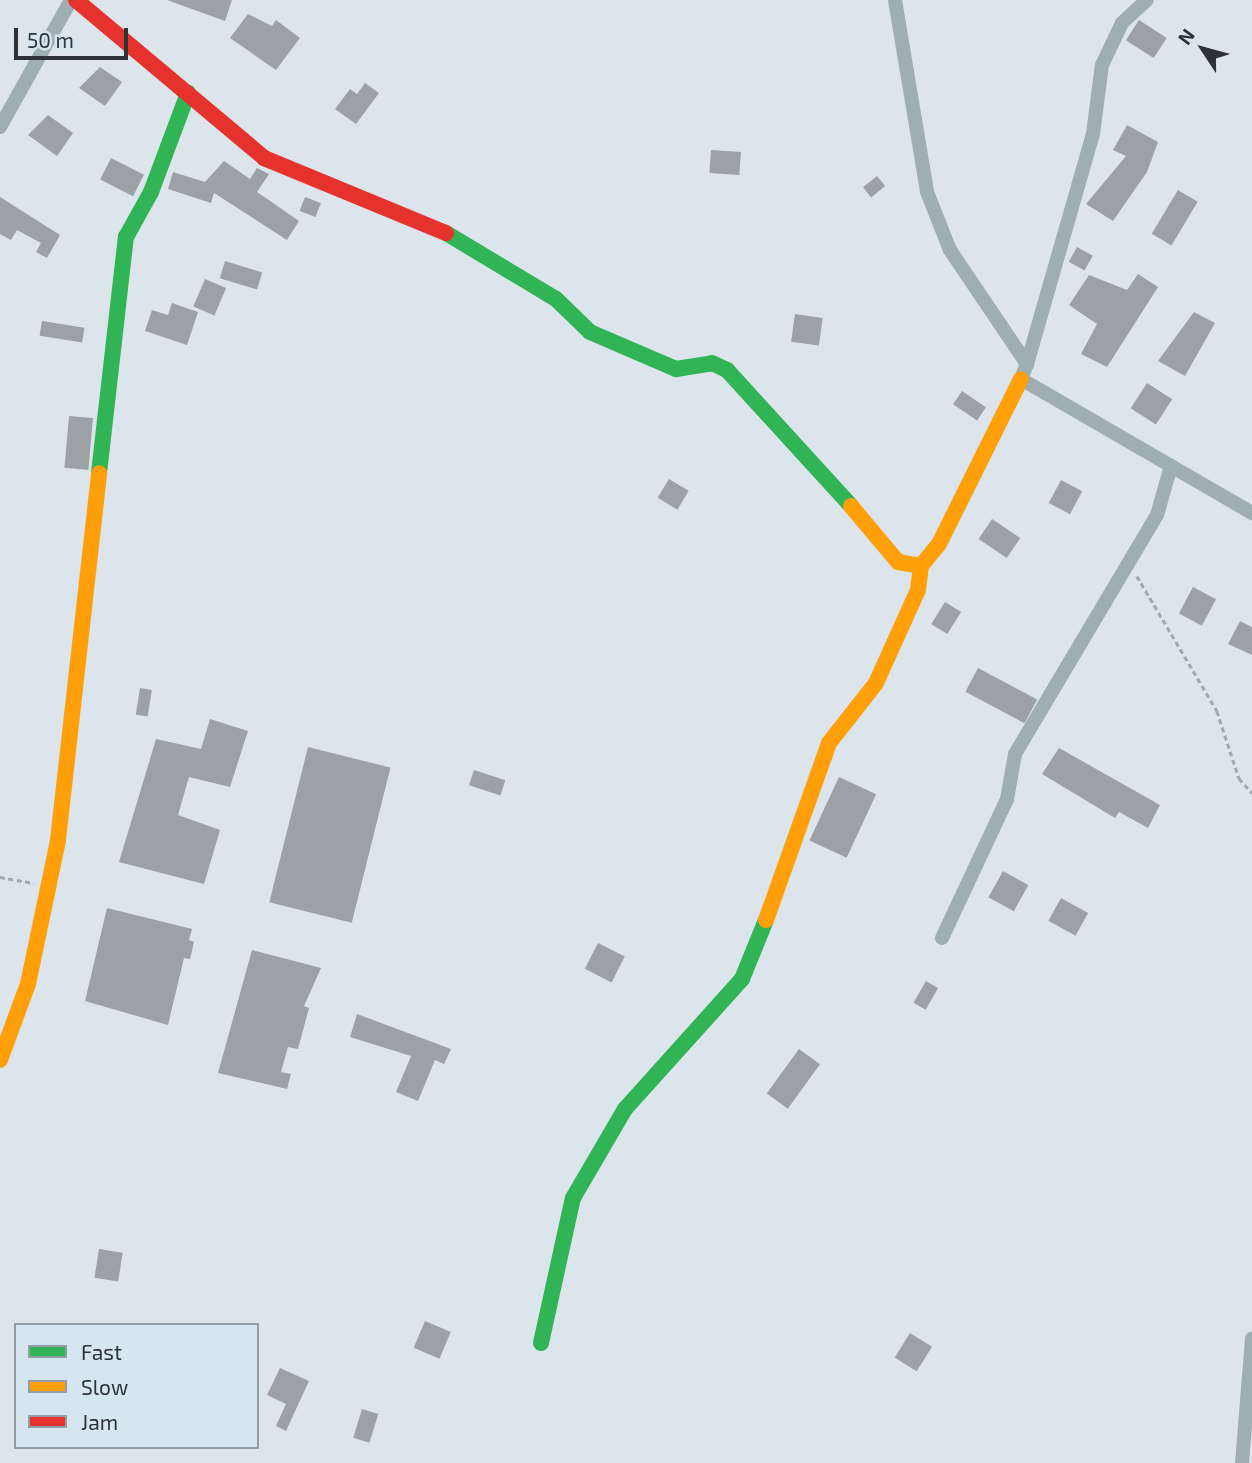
<!DOCTYPE html>
<style>
body{margin:0}
#map{position:relative;width:1252px;height:1463px;overflow:hidden;background:#dce5eb;font-family:"Exo 2",sans-serif}
div>[style]{position:absolute}
[style*='--x']{left:calc(var(--x)*1px);top:calc(var(--y)*1px);width:calc(var(--w)*1px);rotate:calc(var(--a)*1deg)}
.building>*{inset:0;background:#9ca1a6;transform-origin:0 0}
.path>*{height:2.5px;margin-top:-1.25px;transform-origin:0;background:repeating-linear-gradient(90deg,#9faab0 0 5px,transparent 0 8.5px)}
.street>*{height:14px;margin:-7px;padding:0 7px;transform-origin:7px;border-radius:7px;background:#9eaeb3}
.fast>*{height:16px;margin:-8px;padding:0 8px;transform-origin:8px;border-radius:8px;background:#30b455}
.slow>*{height:16px;margin:-8px;padding:0 8px;transform-origin:8px;border-radius:8px;background:#ff9f0a}
.jam>*{height:16px;margin:-8px;padding:0 8px;transform-origin:8px;border-radius:8px;background:#e5322d}
span{translate:-50% -50%;white-space:nowrap;text-align:center;line-height:1.15;-webkit-text-stroke:7px #d6e6f1;paint-order:stroke}
.legend{position:absolute;left:14px;top:1323px;width:245px;height:126px;box-sizing:border-box;background:#d6e6f1;border:2px solid #929ea7;margin:0;padding:9px 12px;list-style:none;font-size:21px;color:#2c3237}
.legend li{display:flex;align-items:center;gap:14px;height:35px}
.legend b{width:35px;border:2px solid #929ea7}
.north{position:absolute;left:1168px;top:14px;width:70px;height:70px;-webkit-text-stroke:5px #d6e6f1;paint-order:stroke;rotate:306deg;font-size:19px;font-weight:700;line-height:28px;text-align:center;color:#2c3237}
.north::after{content:'';display:block;margin:auto;width:24px;height:32px;background:#2c3237;clip-path:polygon(50% 0,100% 100%,50% 72%,0 100%)}
.scale{position:absolute;left:14px;top:28px;width:114px;height:32px;box-sizing:border-box;border:4px solid #2c3237;border-top:0;padding-left:9px;font-size:21px;line-height:24px;white-space:nowrap;color:#2c3237;-webkit-text-stroke:5px #d6e6f1;paint-order:stroke}
</style>
<div id="map">
<div class="building">
<i style="clip-path:polygon(167px 0,232px 0,225px 21px)"></i>
<i style="clip-path:polygon(248px 14px,272px 26px,276px 20px,300px 38px,276px 70px,230px 38px)"></i>
<i style="left:1139px;top:20px;width:33px;height:24px;rotate:33deg"></i>
<i style="clip-path:polygon(100px 67px,122px 82px,105px 106px,79px 88px)"></i>
<i style="clip-path:polygon(365px 83px,379px 93px,356px 124px,335px 109px,350px 89px,357px 94px)"></i>
<i style="clip-path:polygon(48px 115px,73px 133px,57px 156px,28px 135px)"></i>
<i style="clip-path:polygon(1127px 125px,1158px 142px,1147px 172px,1113px 221px,1086px 204px,1126px 156px,1113px 150px)"></i>
<i style="left:711px;top:150px;width:30px;height:23px;rotate:4deg"></i>
<i style="left:111px;top:158px;width:37px;height:24px;rotate:27deg"></i>
<i style="clip-path:polygon(224px 161px,250px 179px,257px 168px,269px 174px,257px 192px,299px 221px,287px 240px,214px 193px,211px 203px,168px 189px,173px 172px,205px 182px)"></i>
<i style="left:877px;top:176px;width:13px;height:18px;rotate:51deg"></i>
<i style="left:1178px;top:190px;width:23px;height:51px;rotate:31deg"></i>
<i style="clip-path:polygon(0 197px,60px 235px,47px 258px,36px 252px,41px 243px,17px 230px,11px 240px,0 234px)"></i>
<i style="left:305px;top:197px;width:17px;height:15px;rotate:21deg"></i>
<i style="left:1077px;top:247px;width:18px;height:17px;rotate:29deg"></i>
<i style="left:225px;top:261px;width:39px;height:18px;rotate:17deg"></i>
<i style="clip-path:polygon(1138px 274px,1158px 287px,1107px 367px,1081px 354px,1097px 324px,1069px 305px,1089px 275px,1127px 290px)"></i>
<i style="left:205px;top:279px;width:23px;height:30px;rotate:23deg"></i>
<i style="clip-path:polygon(172px 303px,198px 312px,187px 345px,145px 331px,152px 310px,168px 315px)"></i>
<i style="clip-path:polygon(1194px 312px,1215px 323px,1185px 376px,1158px 361px)"></i>
<i style="left:795px;top:314px;width:28px;height:28px;rotate:8deg"></i>
<i style="left:42px;top:321px;width:43px;height:15px;rotate:9deg"></i>
<i style="left:1147px;top:383px;width:30px;height:30px;rotate:33deg"></i>
<i style="left:962px;top:391px;width:29px;height:16px;rotate:34deg"></i>
<i style="left:69px;top:416px;width:24px;height:52px;rotate:5deg"></i>
<i style="left:669px;top:479px;width:23px;height:22px;rotate:31deg"></i>
<i style="left:1061px;top:480px;width:24px;height:26px;rotate:28deg"></i>
<i style="left:992px;top:519px;width:34px;height:24px;rotate:34deg"></i>
<i style="left:1193px;top:587px;width:26px;height:30px;rotate:28deg"></i>
<i style="left:945px;top:602px;width:19px;height:26px;rotate:32deg"></i>
<i style="clip-path:polygon(1240px 621px,1252px 627px,1252px 655px,1228px 644px)"></i>
<i style="left:978px;top:668px;width:67px;height:27px;rotate:28deg"></i>
<i style="left:140px;top:688px;width:12px;height:27px;rotate:9deg"></i>
<i style="clip-path:polygon(210px 719px,248px 731px,230px 787px,189px 777px,178px 815px,220px 830px,204px 884px,119px 862px,156px 739px,201px 749px)"></i>
<i style="left:308px;top:747px;width:85px;height:160px;rotate:14deg"></i>
<i style="clip-path:polygon(1059px 748px,1160px 805px,1148px 828px,1119px 812px,1115px 818px,1042px 774px)"></i>
<i style="left:474px;top:770px;width:33px;height:16px;rotate:18deg"></i>
<i style="left:839px;top:777px;width:41px;height:70px;rotate:25deg"></i>
<i style="left:1003px;top:871px;width:29px;height:30px;rotate:29deg"></i>
<i style="left:1061px;top:898px;width:31px;height:26px;rotate:29deg"></i>
<i style="clip-path:polygon(107px 908px,192px 929px,189px 940px,194px 942px,190px 959px,184px 958px,168px 1025px,85px 1001px)"></i>
<i style="left:598px;top:943px;width:30px;height:29px;rotate:27deg"></i>
<i style="clip-path:polygon(252px 950px,321px 968px,304px 1006px,309px 1008px,298px 1049px,288px 1047px,281px 1072px,291px 1074px,287px 1089px,218px 1073px)"></i>
<i style="left:926px;top:981px;width:14px;height:25px;rotate:30deg"></i>
<i style="clip-path:polygon(357px 1014px,451px 1049px,444px 1064px,435px 1060px,418px 1101px,396px 1092px,411px 1056px,350px 1037px)"></i>
<i style="left:799px;top:1049px;width:26px;height:55px;rotate:36deg"></i>
<i style="left:99px;top:1249px;width:24px;height:29px;rotate:9deg"></i>
<i style="left:425px;top:1321px;width:28px;height:29px;rotate:23deg"></i>
<i style="left:910px;top:1333px;width:26px;height:29px;rotate:32deg"></i>
<i style="clip-path:polygon(280px 1368px,309px 1381px,286px 1431px,276px 1426px,286px 1404px,267px 1395px)"></i>
<i style="left:362px;top:1409px;width:17px;height:30px;rotate:17deg"></i>
</div>
<div class="path">
<i style="--x:1137;--y:576;--w:157;--a:59.3"></i>
<i style="--x:1217;--y:711;--w:71;--a:71.8"></i>
<i style="--x:1239;--y:778;--w:20;--a:49"></i>
<i style="--x:0;--y:877;--w:34;--a:10"></i>
</div>
<div class="street">
<i style="--x:895;--y:0;--w:195;--a:80.5"></i>
<i style="--x:927;--y:192;--w:62;--a:68.4"></i>
<i style="--x:950;--y:250;--w:138;--a:56"></i>
<i style="--x:1027;--y:364;--w:16;--a:112"></i>
<i style="--x:1021;--y:379;--w:173;--a:30.1"></i>
<i style="--x:0;--y:127;--w:145;--a:-60.8"></i>
<i style="--x:1027;--y:364;--w:239;--a:-74"></i>
<i style="--x:1093;--y:134;--w:70;--a:-82.6"></i>
<i style="--x:1102;--y:65;--w:47;--a:-64.5"></i>
<i style="--x:1122;--y:23;--w:34;--a:-43"></i>
<i style="--x:942;--y:938;--w:153;--a:-64.9"></i>
<i style="--x:1007;--y:799;--w:46;--a:-79.9"></i>
<i style="--x:1015;--y:754;--w:278;--a:-59.3"></i>
<i style="--x:1157;--y:515;--w:51;--a:-74.1"></i>
<i style="--x:1171;--y:466;--w:94;--a:30.1"></i>
<i style="--x:1242;--y:1463;--w:125;--a:-85.4"></i>
</div>
<div class="fast">
<i style="--x:446;--y:233;--w:128;--a:31"></i>
<i style="--x:556;--y:299;--w:47;--a:44.1"></i>
<i style="--x:590;--y:332;--w:94;--a:23.3"></i>
<i style="--x:676;--y:369;--w:36;--a:-9"></i>
<i style="--x:712;--y:363;--w:17;--a:25"></i>
<i style="--x:727;--y:370;--w:184;--a:47.6"></i>
<i style="--x:99;--y:473;--w:238;--a:-83.5"></i>
<i style="--x:126;--y:237;--w:51;--a:-60.9"></i>
<i style="--x:151;--y:192;--w:106;--a:-69.5"></i>
<i style="--x:541;--y:1343;--w:148;--a:-77.6"></i>
<i style="--x:573;--y:1198;--w:103;--a:-59.7"></i>
<i style="--x:625;--y:1109;--w:175;--a:-48"></i>
<i style="--x:742;--y:979;--w:64;--a:-67.9"></i>
</div>
<div class="slow">
<i style="--x:851;--y:506;--w:73;--a:50"></i>
<i style="--x:898;--y:562;--w:23;--a:10"></i>
<i style="--x:921;--y:566;--w:28;--a:-51"></i>
<i style="--x:939;--y:544;--w:184;--a:-63.6"></i>
<i style="--x:766;--y:920;--w:188;--a:-70.4"></i>
<i style="--x:829;--y:743;--w:76;--a:-51.9"></i>
<i style="--x:876;--y:683;--w:102;--a:-65.7"></i>
<i style="--x:918;--y:590;--w:24;--a:-83"></i>
<i style="--x:0;--y:1060;--w:81;--a:-69.8"></i>
<i style="--x:28;--y:984;--w:147;--a:-78.2"></i>
<i style="--x:58;--y:840;--w:369;--a:-83.6"></i>
</div>
<div class="jam">
<i style="--x:76;--y:0;--w:246;--a:40"></i>
<i style="--x:264;--y:158;--w:197;--a:22.4"></i>
</div>
<ul class="legend">
<li><b style="height:9px;background:#30b455"></b>Fast</li>
<li><b style="height:9px;background:#ff9f0a"></b>Slow</li>
<li><b style="height:9px;background:#e5322d"></b>Jam</li>
</ul>
<div class="north">N</div>
<div class="scale">50 m</div>
</div>
